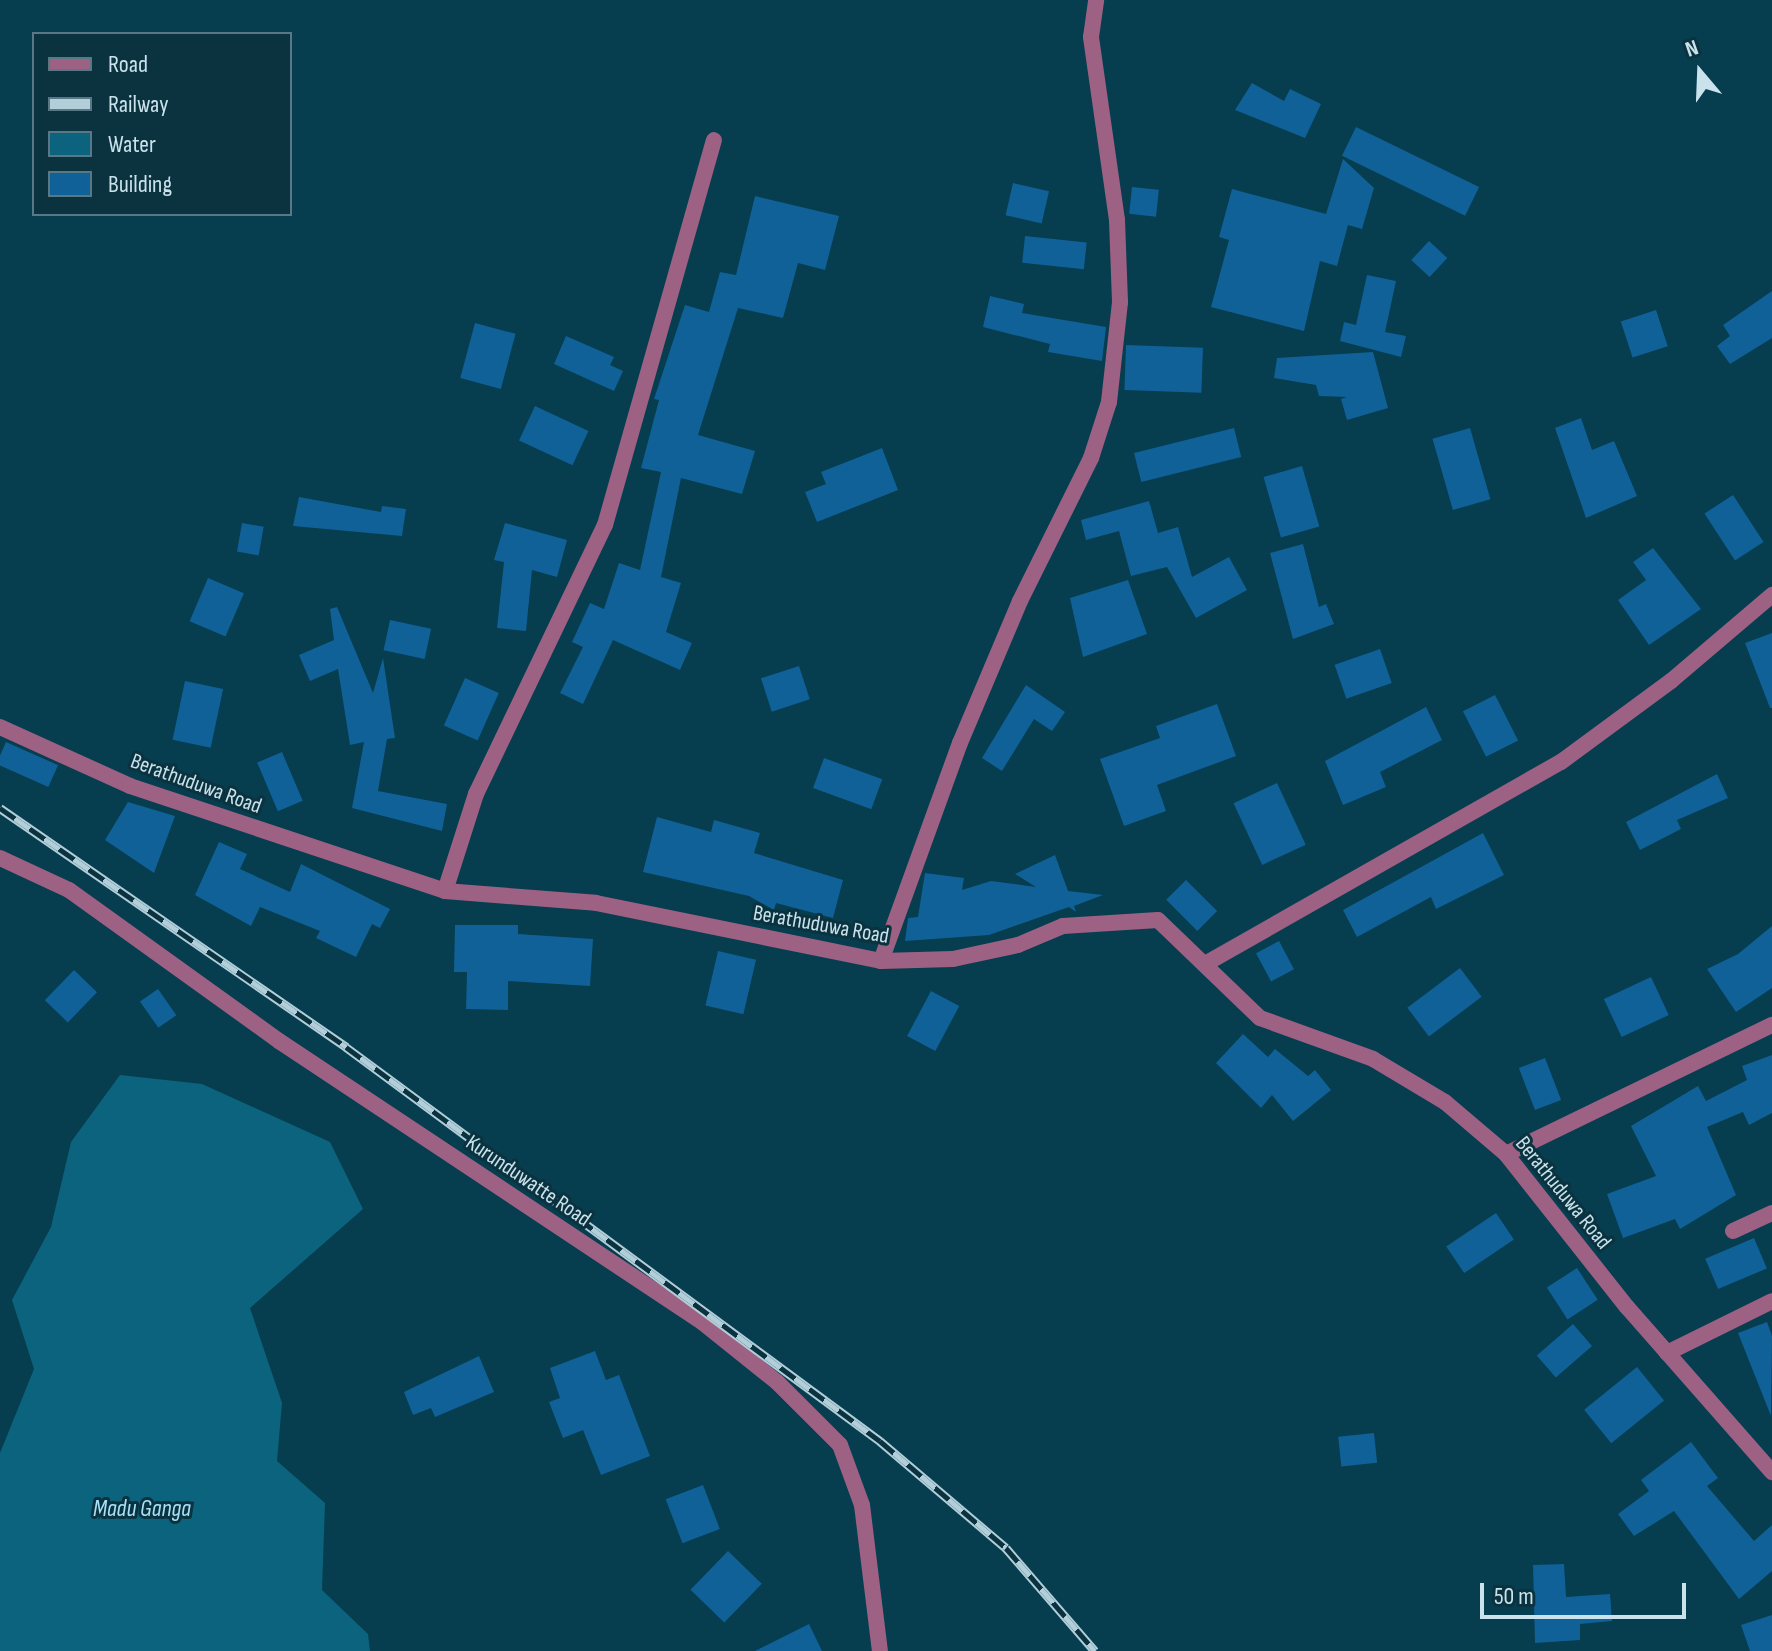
<!DOCTYPE html>
<style>
body{margin:0}
#map{position:relative;width:1772px;height:1651px;overflow:hidden;background:#063d4f;font-family:"Sofia Sans Condensed",sans-serif}
div>[style]{position:absolute}
[style*='--x']{left:calc(var(--x)*1px);top:calc(var(--y)*1px);width:calc(var(--w)*1px);rotate:calc(var(--a)*1deg)}
.water>*{inset:0;background:#0c637e}
.building>*{inset:0;background:#106197;transform-origin:0 0}
.minor>*{height:16px;margin:-8px;padding:0 8px;transform-origin:8px;border-radius:8px;background:#9d6183}
.tertiary>*{height:16px;margin:-8px;padding:0 8px;transform-origin:8px;border-radius:8px;background:#9d6183}
.rail>*{height:9px;margin-top:-4.5px;transform-origin:0;background:repeating-linear-gradient(90deg,#0b323f 0 18px,#b1ced9 0 36px);box-sizing:border-box;border-block:2px solid #b1ced9}
span{translate:-50% -50%;white-space:nowrap;text-align:center;line-height:1.15;-webkit-text-stroke:6px #0b323f;paint-order:stroke}
.street-label{font-size:22px;color:#c9e2ec}
.water-label{font-size:24px;color:#a7e2fa;font-style:italic}
.legend{position:absolute;left:32px;top:32px;width:260px;height:184px;box-sizing:border-box;background:#0b323f;border:2px solid #577884;margin:0;padding:10px 14px;list-style:none;font-size:24px;color:#c9e2ec}
.legend li{display:flex;align-items:center;gap:16px;height:40px}
.legend b{width:40px;border:2px solid #577884}
.north{position:absolute;left:1660px;top:32px;width:80px;height:80px;-webkit-text-stroke:6px #0b323f;paint-order:stroke;rotate:341deg;font-size:22px;font-weight:700;line-height:32px;text-align:center;color:#c9e2ec}
.north::after{content:'';display:block;margin:auto;width:28px;height:36px;background:#c9e2ec;clip-path:polygon(50% 0,100% 100%,50% 72%,0 100%)}
.scale{position:absolute;left:1480px;top:1583px;width:206px;height:36px;box-sizing:border-box;border:4px solid #c9e2ec;border-top:0;padding-left:10px;font-size:24px;line-height:28px;white-space:nowrap;color:#c9e2ec;-webkit-text-stroke:6px #0b323f;paint-order:stroke}
</style>
<div id="map">
<div class="water">
<i style="clip-path:polygon(120px 1075px,202px 1084px,330px 1142px,363px 1209px,250px 1308px,282px 1403px,277px 1461px,325px 1503px,322px 1590px,368px 1634px,370px 1651px,0 1651px,0 1453px,34px 1369px,12px 1300px,51px 1227px,71px 1142px)"></i>
</div>
<div class="building">
<i style="clip-path:polygon(1252px 83px,1284px 101px,1290px 89px,1321px 104px,1305px 138px,1235px 110px)"></i>
<i style="left:1356px;top:127px;width:137px;height:32px;rotate:26deg"></i>
<i style="clip-path:polygon(1343px 159px,1374px 188px,1362px 229px,1348px 225px,1337px 266px,1320px 261px,1304px 331px,1211px 307px,1229px 240px,1219px 237px,1232px 189px,1326px 214px)"></i>
<i style="left:1013px;top:183px;width:37px;height:33px;rotate:13deg"></i>
<i style="left:1132px;top:187px;width:27px;height:27px;rotate:6deg"></i>
<i style="clip-path:polygon(755px 196px,839px 216px,825px 270px,798px 263px,783px 318px,738px 308px,698px 435px,755px 451px,742px 494px,681px 478px,661px 577px,681px 583px,666px 632px,692px 643px,680px 670px,613px 640px,583px 704px,560px 693px,583px 647px,572px 642px,590px 603px,604px 609px,619px 563px,640px 570px,661px 472px,641px 468px,659px 400px,654px 399px,685px 305px,709px 312px,720px 272px,736px 275px)"></i>
<i style="left:1025px;top:236px;width:62px;height:27px;rotate:6deg"></i>
<i style="left:1429px;top:241px;width:25px;height:26px;rotate:43deg"></i>
<i style="clip-path:polygon(1367px 275px,1396px 281px,1385px 332px,1406px 336px,1401px 357px,1340px 341px,1344px 322px,1356px 325px)"></i>
<i style="clip-path:polygon(1772px 291px,1772px 338px,1730px 364px,1717px 346px,1730px 336px,1723px 325px)"></i>
<i style="clip-path:polygon(990px 296px,1024px 304px,1022px 313px,1106px 327px,1102px 361px,1048px 352px,1050px 344px,983px 327px)"></i>
<i style="left:1656px;top:310px;width:38px;height:37px;rotate:72deg"></i>
<i style="left:475px;top:323px;width:42px;height:57px;rotate:15deg"></i>
<i style="clip-path:polygon(566px 336px,614px 357px,610px 365px,623px 371px,614px 391px,554px 364px)"></i>
<i style="left:1126px;top:345px;width:77px;height:45px;rotate:2deg"></i>
<i style="clip-path:polygon(1373px 352px,1388px 408px,1347px 420px,1341px 399px,1347px 397px,1319px 396px,1316px 385px,1274px 378px,1277px 358px)"></i>
<i style="left:535px;top:406px;width:59px;height:38px;rotate:25deg"></i>
<i style="clip-path:polygon(1581px 418px,1592px 450px,1614px 441px,1637px 496px,1586px 518px,1555px 428px)"></i>
<i style="left:1234px;top:428px;width:30px;height:103px;rotate:76deg"></i>
<i style="left:1470px;top:428px;width:74px;height:39px;rotate:74deg"></i>
<i style="clip-path:polygon(882px 448px,898px 490px,817px 522px,805px 492px,826px 484px,821px 472px)"></i>
<i style="left:1302px;top:466px;width:63px;height:40px;rotate:74deg"></i>
<i style="left:1733px;top:495px;width:56px;height:34px;rotate:57deg"></i>
<i style="clip-path:polygon(299px 497px,381px 512px,382px 506px,406px 509px,402px 536px,293px 526px)"></i>
<i style="clip-path:polygon(1149px 501px,1158px 533px,1178px 527px,1192px 577px,1229px 557px,1247px 590px,1196px 618px,1167px 567px,1131px 576px,1119px 531px,1086px 540px,1081px 520px)"></i>
<i style="left:242px;top:523px;width:22px;height:29px;rotate:10deg"></i>
<i style="clip-path:polygon(505px 523px,567px 540px,557px 577px,532px 570px,526px 631px,497px 628px,504px 562px,494px 560px)"></i>
<i style="clip-path:polygon(1303px 544px,1319px 607px,1326px 604px,1334px 624px,1293px 639px,1270px 553px)"></i>
<i style="clip-path:polygon(1653px 548px,1701px 609px,1649px 645px,1618px 600px,1646px 580px,1633px 562px)"></i>
<i style="left:208px;top:578px;width:39px;height:47px;rotate:23deg"></i>
<i style="clip-path:polygon(1128px 580px,1147px 634px,1083px 657px,1070px 598px)"></i>
<i style="clip-path:polygon(337px 607px,373px 693px,383px 658px,395px 738px,387px 739px,378px 791px,447px 804px,442px 831px,352px 808px,364px 742px,350px 745px,338px 669px,310px 681px,299px 655px,334px 640px,330px 609px)"></i>
<i style="left:390px;top:620px;width:42px;height:31px;rotate:12deg"></i>
<i style="clip-path:polygon(1772px 633px,1772px 708px,1770px 708px,1745px 643px)"></i>
<i style="left:1380px;top:649px;width:36px;height:48px;rotate:71deg"></i>
<i style="left:799px;top:666px;width:35px;height:40px;rotate:72deg"></i>
<i style="left:465px;top:678px;width:37px;height:52px;rotate:24deg"></i>
<i style="left:185px;top:681px;width:39px;height:60px;rotate:12deg"></i>
<i style="clip-path:polygon(1026px 685px,1065px 712px,1052px 731px,1034px 719px,1002px 771px,982px 758px)"></i>
<i style="left:1495px;top:695px;width:51px;height:36px;rotate:63deg"></i>
<i style="clip-path:polygon(1217px 704px,1236px 756px,1157px 785px,1166px 811px,1124px 826px,1100px 759px,1160px 738px,1156px 726px)"></i>
<i style="clip-path:polygon(1426px 707px,1442px 740px,1380px 772px,1386px 787px,1343px 805px,1325px 761px)"></i>
<i style="left:6px;top:742px;width:57px;height:24px;rotate:24deg"></i>
<i style="left:282px;top:752px;width:53px;height:27px;rotate:67deg"></i>
<i style="left:824px;top:758px;width:62px;height:32px;rotate:20deg"></i>
<i style="clip-path:polygon(1717px 774px,1728px 798px,1677px 820px,1681px 829px,1640px 850px,1626px 822px)"></i>
<i style="left:1277px;top:783px;width:68px;height:48px;rotate:65deg"></i>
<i style="clip-path:polygon(128px 802px,175px 816px,154px 873px,105px 840px)"></i>
<i style="clip-path:polygon(657px 817px,711px 832px,714px 820px,760px 833px,754px 853px,843px 880px,833px 918px,776px 903px,774px 910px,749px 896px,643px 872px)"></i>
<i style="clip-path:polygon(1483px 833px,1504px 875px,1436px 909px,1431px 897px,1357px 937px,1343px 910px)"></i>
<i style="clip-path:polygon(219px 842px,247px 854px,240px 869px,290px 892px,301px 864px,390px 909px,380px 928px,372px 924px,356px 957px,316px 938px,320px 931px,260px 907px,251px 926px,195px 895px)"></i>
<i style="clip-path:polygon(1055px 855px,1068px 891px,1103px 895px,1074px 906px,1076px 912px,1069px 907px,989px 935px,905px 941px,908px 918px,918px 917px,925px 873px,964px 878px,962px 890px,991px 881px,1036px 887px,1015px 874px)"></i>
<i style="left:1186px;top:880px;width:44px;height:28px;rotate:45deg"></i>
<i style="clip-path:polygon(455px 925px,518px 925px,518px 934px,593px 939px,590px 986px,508px 981px,508px 1010px,466px 1009px,467px 972px,454px 972px)"></i>
<i style="clip-path:polygon(1772px 926px,1772px 988px,1736px 1012px,1707px 969px,1738px 954px)"></i>
<i style="left:1279px;top:941px;width:32px;height:26px;rotate:62deg"></i>
<i style="left:718px;top:951px;width:39px;height:56px;rotate:13deg"></i>
<i style="left:1460px;top:968px;width:36px;height:66px;rotate:53deg"></i>
<i style="left:74px;top:970px;width:32px;height:42px;rotate:44deg"></i>
<i style="left:1651px;top:977px;width:42px;height:52px;rotate:65deg"></i>
<i style="left:158px;top:989px;width:32px;height:22px;rotate:55deg"></i>
<i style="left:931px;top:991px;width:32px;height:51px;rotate:28deg"></i>
<i style="clip-path:polygon(1243px 1034px,1268px 1057px,1275px 1049px,1308px 1076px,1315px 1070px,1331px 1090px,1293px 1121px,1272px 1095px,1261px 1108px,1216px 1063px)"></i>
<i style="clip-path:polygon(1772px 1055px,1772px 1113px,1749px 1125px,1743px 1112px,1707px 1127px,1736px 1195px,1680px 1229px,1675px 1219px,1623px 1238px,1607px 1194px,1656px 1176px,1631px 1126px,1698px 1086px,1706px 1101px,1747px 1080px,1742px 1066px)"></i>
<i style="left:1545px;top:1058px;width:45px;height:28px;rotate:69deg"></i>
<i style="left:1496px;top:1213px;width:32px;height:60px;rotate:56deg"></i>
<i style="left:1754px;top:1238px;width:33px;height:53px;rotate:67deg"></i>
<i style="left:1577px;top:1268px;width:38px;height:36px;rotate:57deg"></i>
<i style="clip-path:polygon(1767px 1322px,1772px 1336px,1771px 1416px,1738px 1333px)"></i>
<i style="left:1573px;top:1324px;width:29px;height:48px;rotate:49deg"></i>
<i style="clip-path:polygon(595px 1351px,606px 1380px,619px 1375px,650px 1456px,601px 1475px,583px 1430px,563px 1438px,549px 1402px,560px 1398px,550px 1368px)"></i>
<i style="clip-path:polygon(479px 1356px,494px 1392px,435px 1417px,431px 1408px,413px 1415px,404px 1392px)"></i>
<i style="left:1637px;top:1367px;width:43px;height:68px;rotate:51deg"></i>
<i style="left:1374px;top:1433px;width:30px;height:36px;rotate:84deg"></i>
<i style="clip-path:polygon(1691px 1442px,1718px 1478px,1707px 1486px,1754px 1541px,1772px 1525px,1772px 1571px,1739px 1599px,1674px 1511px,1634px 1536px,1618px 1514px,1649px 1491px,1641px 1480px)"></i>
<i style="left:703px;top:1485px;width:47px;height:40px;rotate:69deg"></i>
<i style="left:728px;top:1551px;width:47px;height:54px;rotate:44deg"></i>
<i style="clip-path:polygon(1564px 1564px,1566px 1597px,1610px 1594px,1612px 1621px,1580px 1624px,1580px 1640px,1535px 1643px,1533px 1565px)"></i>
<i style="clip-path:polygon(1772px 1615px,1772px 1651px,1750px 1651px,1741px 1625px)"></i>
<i style="clip-path:polygon(809px 1624px,822px 1651px,755px 1651px)"></i>
</div>
<div class="minor">
<i style="--x:0;--y:858;--w:76;--a:24.9"></i>
<i style="--x:69;--y:890;--w:259;--a:35.7"></i>
<i style="--x:279;--y:1041;--w:508;--a:33.6"></i>
<i style="--x:702;--y:1322;--w:96;--a:38.7"></i>
<i style="--x:777;--y:1382;--w:89;--a:45"></i>
<i style="--x:840;--y:1445;--w:64;--a:69.9"></i>
<i style="--x:862;--y:1505;--w:147;--a:83"></i>
<i style="--x:445;--y:891;--w:102;--a:-72.3"></i>
<i style="--x:476;--y:794;--w:298;--a:-64.4"></i>
<i style="--x:605;--y:525;--w:400;--a:-74.2"></i>
<i style="--x:881;--y:961;--w:232;--a:-70.1"></i>
<i style="--x:960;--y:743;--w:154;--a:-67.1"></i>
<i style="--x:1020;--y:601;--w:160;--a:-63.6"></i>
<i style="--x:1091;--y:458;--w:59;--a:-72.2"></i>
<i style="--x:1109;--y:402;--w:101;--a:-83.7"></i>
<i style="--x:1120;--y:302;--w:82;--a:-92.1"></i>
<i style="--x:1117;--y:220;--w:185;--a:-98.1"></i>
<i style="--x:1091;--y:37;--w:37;--a:-82"></i>
<i style="--x:1205;--y:964;--w:409;--a:-29.6"></i>
<i style="--x:1561;--y:762;--w:137;--a:-36.4"></i>
<i style="--x:1671;--y:681;--w:133;--a:-40.4"></i>
<i style="--x:1506;--y:1154;--w:296;--a:-25.9"></i>
<i style="--x:1733;--y:1231;--w:43;--a:-24.8"></i>
<i style="--x:1667;--y:1353;--w:117;--a:-26.3"></i>
</div>
<div class="tertiary">
<i style="--x:0;--y:727;--w:143;--a:24.4"></i>
<i style="--x:130;--y:786;--w:332;--a:18.4"></i>
<i style="--x:445;--y:891;--w:151;--a:4.5"></i>
<i style="--x:596;--y:903;--w:291;--a:11.5"></i>
<i style="--x:881;--y:961;--w:72;--a:-1.6"></i>
<i style="--x:953;--y:959;--w:66;--a:-12.2"></i>
<i style="--x:1018;--y:945;--w:49;--a:-22.9"></i>
<i style="--x:1063;--y:926;--w:95;--a:-3.6"></i>
<i style="--x:1158;--y:920;--w:141;--a:43.9"></i>
<i style="--x:1260;--y:1018;--w:120;--a:19.9"></i>
<i style="--x:1373;--y:1059;--w:84;--a:30.8"></i>
<i style="--x:1445;--y:1102;--w:80;--a:40.4"></i>
<i style="--x:1506;--y:1154;--w:195;--a:51.7"></i>
<i style="--x:1627;--y:1307;--w:220;--a:48.7"></i>
</div>
<div class="rail">
<i style="--x:0;--y:808;--w:421;--a:34.6"></i>
<i style="--x:346;--y:1047;--w:664;--a:36.42"></i>
<i style="--x:880;--y:1441;--w:165;--a:40.3"></i>
<i style="--x:1006;--y:1548;--w:136;--a:49.2"></i>
</div>
<div class="street-label">
<span style="left:196px;top:784px;rotate:20deg">Berathuduwa Road</span>
<span style="left:821px;top:925px;rotate:10deg">Berathuduwa Road</span>
<span style="left:528px;top:1181px;rotate:34deg">Kurunduwatte Road</span>
<span style="left:1563px;top:1193px;rotate:51deg">Berathuduwa Road</span>
</div>
<div class="water-label">
<span style="left:142px;top:1509px">Madu Ganga</span>
</div>
<ul class="legend">
<li><b style="height:10px;background:#9d6183"></b>Road</li>
<li><b style="height:10px;background:#b1ced9"></b>Railway</li>
<li><b style="height:22px;background:#0c637e"></b>Water</li>
<li><b style="height:22px;background:#106197"></b>Building</li>
</ul>
<div class="north">N</div>
<div class="scale">50 m</div>
</div>
